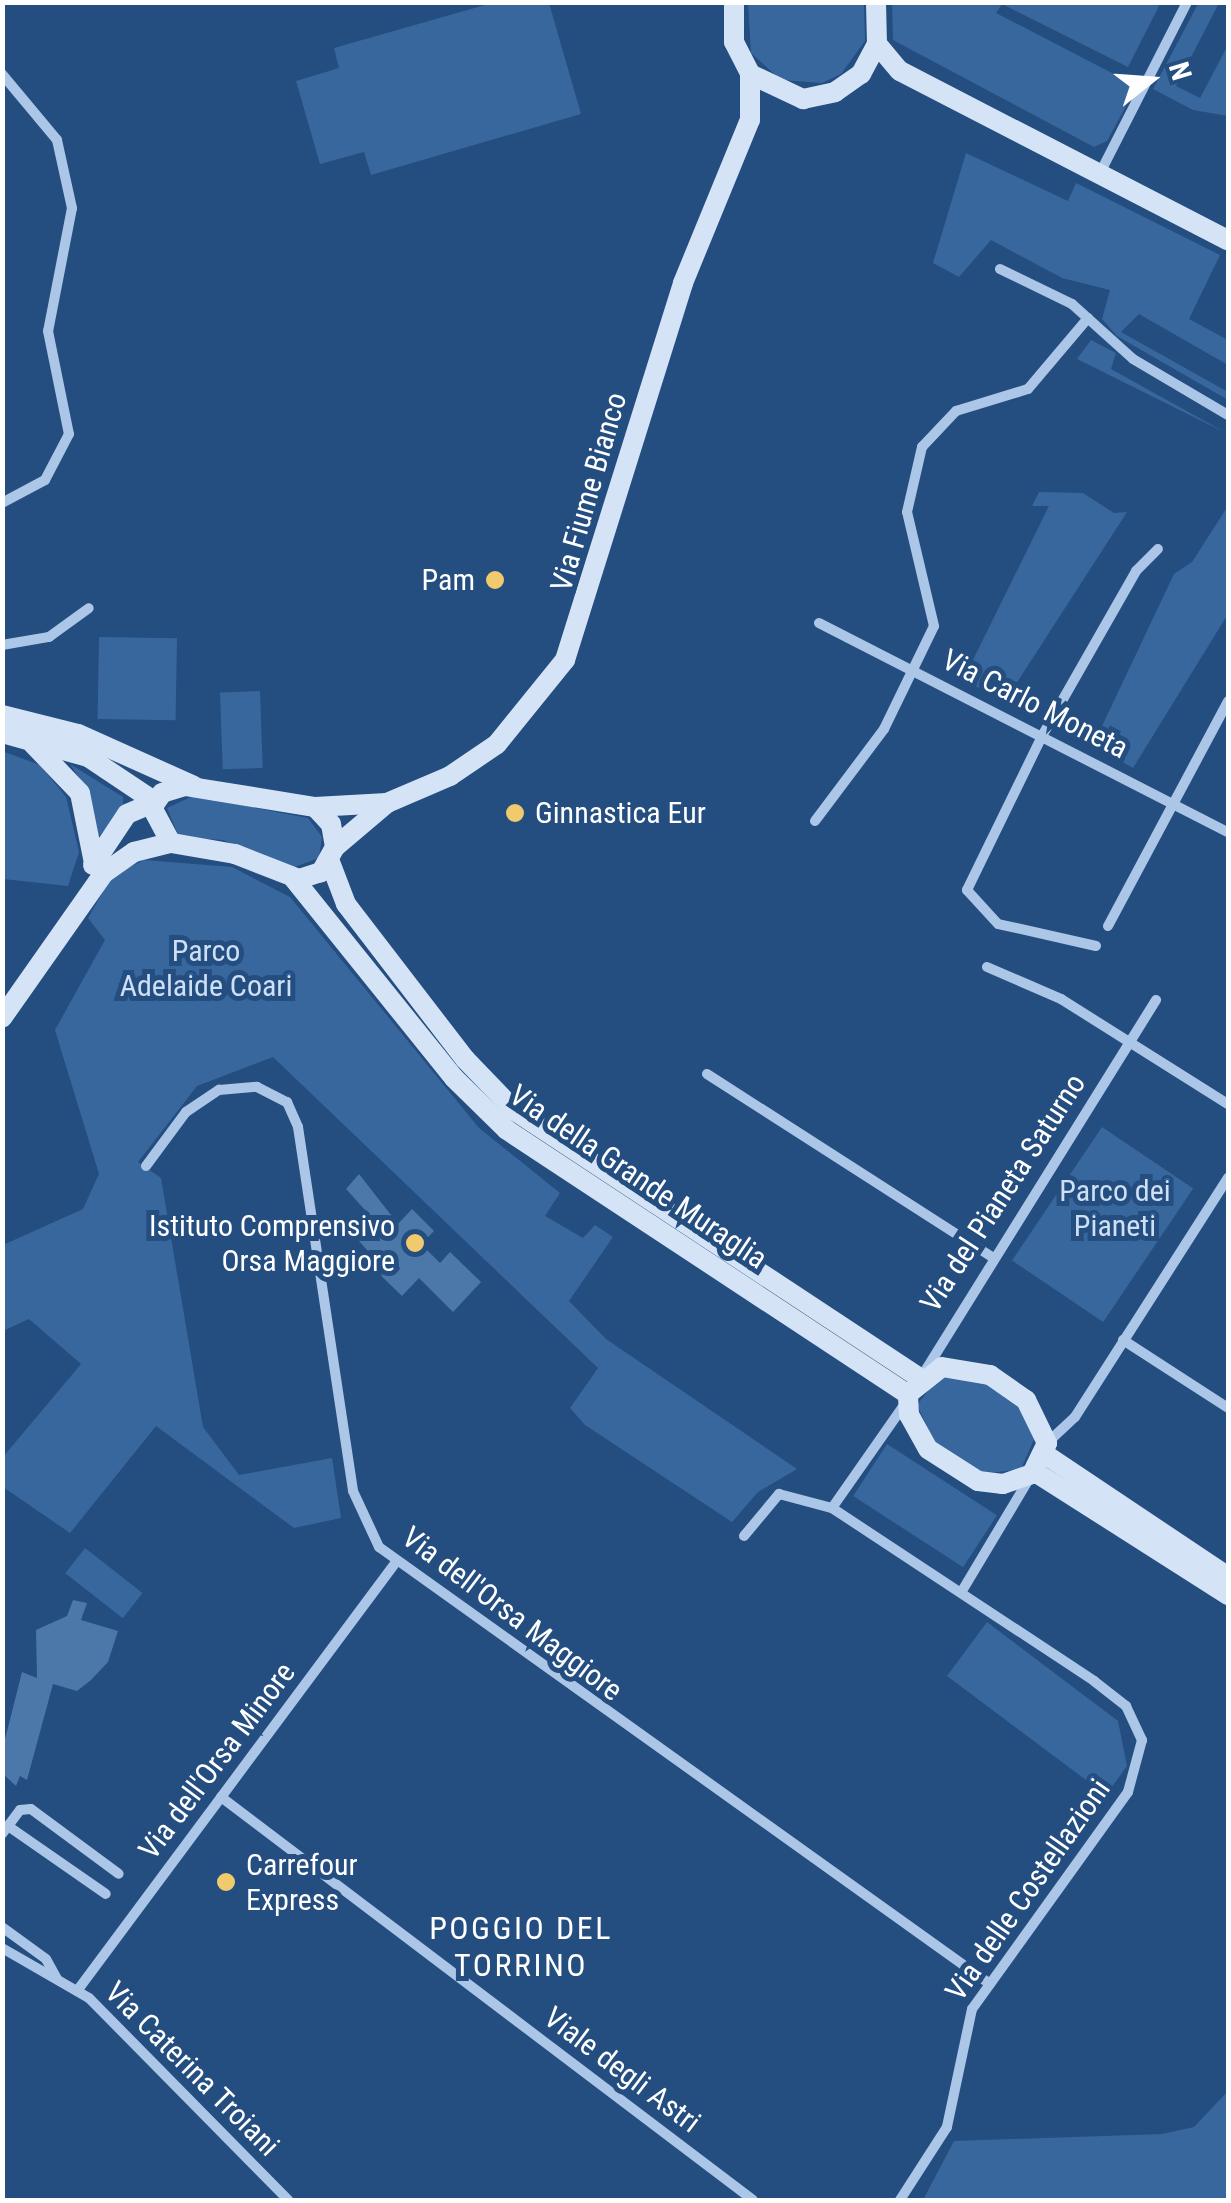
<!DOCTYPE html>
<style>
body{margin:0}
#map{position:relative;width:1231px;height:2203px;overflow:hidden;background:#244d80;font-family:"Roboto Condensed",sans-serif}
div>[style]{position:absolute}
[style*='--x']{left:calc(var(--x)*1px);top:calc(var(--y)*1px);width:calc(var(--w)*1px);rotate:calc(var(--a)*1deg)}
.green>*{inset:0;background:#38679e;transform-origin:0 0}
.building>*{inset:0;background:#4c77a9}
.street>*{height:10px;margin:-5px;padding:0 5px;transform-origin:5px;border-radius:5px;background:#abc6e7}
.secondary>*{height:20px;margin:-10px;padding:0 10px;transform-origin:10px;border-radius:10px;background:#d5e3f6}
.dots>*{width:28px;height:28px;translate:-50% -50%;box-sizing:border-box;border:5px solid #244d80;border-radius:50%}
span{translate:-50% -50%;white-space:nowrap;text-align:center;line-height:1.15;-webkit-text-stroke:10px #244d80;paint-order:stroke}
.street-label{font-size:30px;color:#fff}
.poi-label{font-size:30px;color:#fff}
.right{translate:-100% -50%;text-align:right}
.left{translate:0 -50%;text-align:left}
.park-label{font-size:30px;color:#cee0f5}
.neighbourhood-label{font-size:32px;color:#fff;letter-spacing:2.5px}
.frame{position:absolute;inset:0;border:5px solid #fff;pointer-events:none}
.north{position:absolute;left:1101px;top:30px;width:100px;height:100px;-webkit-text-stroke:8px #244d80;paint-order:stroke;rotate:73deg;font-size:28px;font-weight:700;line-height:40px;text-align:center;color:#fff}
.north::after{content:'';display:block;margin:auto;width:35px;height:45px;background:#fff;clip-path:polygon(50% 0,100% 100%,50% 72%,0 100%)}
</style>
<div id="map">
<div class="green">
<i style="clip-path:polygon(1152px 2px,1159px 6px,1128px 67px,1002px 4px,996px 13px,1137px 86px,1107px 141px,1094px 147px,893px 40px,892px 3px)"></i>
<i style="clip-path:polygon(1199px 2px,1219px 3px,1176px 86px,1200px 98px,1228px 45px,1228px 116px,1193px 110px,1153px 89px)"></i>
<i style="clip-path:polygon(492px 3px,549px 3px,581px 114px,371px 175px,364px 152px,320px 164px,296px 81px,339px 68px,334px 48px)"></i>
<i style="clip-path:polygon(748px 3px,864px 3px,865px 41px,841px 74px,822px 83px,781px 80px,751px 53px)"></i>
<i style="clip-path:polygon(966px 153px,1068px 201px,1076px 183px,1220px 255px,1189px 319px,1228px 340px,1228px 365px,1139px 314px,1121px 332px,1228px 392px,1228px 400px,1117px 336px,1102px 319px,1110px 290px,1062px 278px,991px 240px,959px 277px,933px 263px)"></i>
<i style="clip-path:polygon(1091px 340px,1116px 353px,1111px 369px,1228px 434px,1077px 359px)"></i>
<i style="clip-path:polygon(1039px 492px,1083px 493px,1114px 513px,1127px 512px,1005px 701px,963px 680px,1049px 506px,1032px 506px)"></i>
<i style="clip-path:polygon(1228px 506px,1228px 614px,1133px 768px,1093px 745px,1174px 574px,1192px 562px)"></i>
<i style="left:99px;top:637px;width:78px;height:82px;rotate:1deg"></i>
<i style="left:260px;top:691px;width:77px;height:40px;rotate:88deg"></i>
<i style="clip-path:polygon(2px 751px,40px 765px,66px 797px,79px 852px,68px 886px,3px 879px)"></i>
<i style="clip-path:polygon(70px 764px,123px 797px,123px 809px,97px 838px,90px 794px)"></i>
<i style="clip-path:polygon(193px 796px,308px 818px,322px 837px,319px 858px,292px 868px,223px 840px,179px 837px,167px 808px)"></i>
<i style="clip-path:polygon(144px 860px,232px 867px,290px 897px,479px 1128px,560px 1193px,545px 1216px,583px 1238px,595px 1225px,613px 1237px,569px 1301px,606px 1339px,797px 1469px,758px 1492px,732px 1522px,585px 1425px,570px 1408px,598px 1368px,273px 1057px,197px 1086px,138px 1162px,161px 1178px,203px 1427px,239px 1475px,332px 1458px,341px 1518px,294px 1528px,156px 1426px,70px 1533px,3px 1487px,3px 1457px,81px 1364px,29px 1319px,3px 1331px,3px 1245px,83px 1209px,99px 1174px,55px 1030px,105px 940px,88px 918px,112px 876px)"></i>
<i style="left:1102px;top:1127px;width:110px;height:161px;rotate:34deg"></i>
<i style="clip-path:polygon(940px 1376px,971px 1376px,1014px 1399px,1036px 1435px,1021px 1469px,981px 1474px,937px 1448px,917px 1405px)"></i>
<i style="left:887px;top:1444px;width:131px;height:62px;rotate:33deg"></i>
<i style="left:85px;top:1548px;width:73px;height:32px;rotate:38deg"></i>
<i style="clip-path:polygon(987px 1622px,1118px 1721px,1127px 1766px,1106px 1795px,947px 1676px)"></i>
<i style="clip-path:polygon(1228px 2091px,1228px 2200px,923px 2200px,954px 2141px,1162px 2134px,1194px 2127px)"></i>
</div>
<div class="building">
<i style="clip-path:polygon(359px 1174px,398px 1224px,412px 1209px,434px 1231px,421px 1244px,440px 1263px,450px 1252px,481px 1282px,453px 1312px,419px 1278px,402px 1296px,372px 1267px,377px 1261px,358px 1240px,375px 1221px,346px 1189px)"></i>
<i style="clip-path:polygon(73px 1600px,87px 1603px,81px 1620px,118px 1631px,108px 1662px,91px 1680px,77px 1691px,53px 1684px,27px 1780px,20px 1776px,16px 1786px,2px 1773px,2px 1751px,22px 1672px,37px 1678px,36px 1630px,67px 1616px)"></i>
</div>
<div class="street">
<i style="--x:2;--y:74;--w:86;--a:50.2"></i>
<i style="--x:57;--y:140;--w:70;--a:77.6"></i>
<i style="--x:72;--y:208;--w:125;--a:101"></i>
<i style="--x:48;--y:331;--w:105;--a:78.5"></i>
<i style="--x:69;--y:434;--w:52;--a:117.6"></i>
<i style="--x:45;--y:480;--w:49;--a:151.9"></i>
<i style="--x:1100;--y:173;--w:192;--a:-63"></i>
<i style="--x:1000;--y:269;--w:80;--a:25.9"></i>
<i style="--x:1072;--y:304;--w:82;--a:42"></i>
<i style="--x:1133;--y:359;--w:110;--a:30.5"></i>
<i style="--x:819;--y:623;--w:459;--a:27.1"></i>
<i style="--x:2;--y:645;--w:48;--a:-9.7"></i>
<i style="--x:49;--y:637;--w:49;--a:-35.9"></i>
<i style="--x:815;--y:821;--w:115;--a:-53.1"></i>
<i style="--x:884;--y:729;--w:114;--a:-64.1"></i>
<i style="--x:934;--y:626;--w:117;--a:-103.3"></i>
<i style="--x:907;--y:512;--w:67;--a:-77"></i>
<i style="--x:922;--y:447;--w:50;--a:-46.6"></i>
<i style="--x:956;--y:411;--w:75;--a:-17"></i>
<i style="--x:1028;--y:389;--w:93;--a:-49.8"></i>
<i style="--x:1108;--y:926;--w:255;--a:-61.9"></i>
<i style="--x:1096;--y:946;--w:100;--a:-167.3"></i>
<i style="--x:998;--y:924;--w:46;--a:-132.4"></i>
<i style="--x:967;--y:890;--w:171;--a:-64"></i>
<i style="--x:1042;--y:736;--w:190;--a:-60.3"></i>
<i style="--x:1136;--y:571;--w:31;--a:-45"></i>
<i style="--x:987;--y:967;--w:81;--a:23.4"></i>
<i style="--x:1061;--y:999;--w:197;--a:32.2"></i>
<i style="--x:707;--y:1074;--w:339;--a:32.7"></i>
<i style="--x:146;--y:1166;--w:67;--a:-53.5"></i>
<i style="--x:186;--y:1112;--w:40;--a:-34"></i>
<i style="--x:219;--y:1090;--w:38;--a:-5"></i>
<i style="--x:257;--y:1087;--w:34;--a:27"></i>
<i style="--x:287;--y:1102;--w:27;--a:66"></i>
<i style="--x:298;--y:1127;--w:368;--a:81.4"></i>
<i style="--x:353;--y:1491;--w:62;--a:65.1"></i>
<i style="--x:379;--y:1547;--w:751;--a:35.57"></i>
<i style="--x:1123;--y:1340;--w:125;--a:32.9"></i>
<i style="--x:922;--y:1376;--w:443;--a:-58.1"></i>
<i style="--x:1047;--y:1443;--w:38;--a:-43"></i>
<i style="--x:1075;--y:1417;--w:284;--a:-57.4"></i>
<i style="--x:832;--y:1508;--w:131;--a:-55"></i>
<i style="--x:744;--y:1536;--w:55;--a:-50.2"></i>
<i style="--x:779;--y:1494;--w:55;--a:14.8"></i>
<i style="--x:832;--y:1508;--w:314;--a:33.4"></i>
<i style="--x:1094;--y:1681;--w:41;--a:38"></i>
<i style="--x:1126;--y:1706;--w:38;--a:65"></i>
<i style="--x:1142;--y:1740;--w:54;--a:105.1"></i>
<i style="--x:1128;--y:1792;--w:267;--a:125.7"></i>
<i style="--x:972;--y:2009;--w:121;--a:102"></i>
<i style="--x:947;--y:2127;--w:87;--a:122.8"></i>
<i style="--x:962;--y:1591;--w:136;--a:-59.1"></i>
<i style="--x:221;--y:1797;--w:667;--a:37.14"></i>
<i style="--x:8;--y:1826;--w:20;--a:-53"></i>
<i style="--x:20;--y:1810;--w:11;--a:-5"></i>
<i style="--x:31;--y:1809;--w:109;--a:36.5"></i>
<i style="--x:2;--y:1834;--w:10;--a:-53"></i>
<i style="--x:8;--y:1826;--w:119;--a:34.8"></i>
<i style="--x:2;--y:1927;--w:54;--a:36"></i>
<i style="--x:46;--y:1959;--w:23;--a:61"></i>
<i style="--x:2;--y:1948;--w:100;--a:29.9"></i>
<i style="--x:89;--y:1998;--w:284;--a:45.4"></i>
<i style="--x:77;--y:1991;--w:535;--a:-53.37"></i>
</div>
<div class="secondary">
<i style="--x:734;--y:2;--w:40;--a:90"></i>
<i style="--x:734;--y:42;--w:36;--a:63"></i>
<i style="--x:750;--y:74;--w:59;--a:25.3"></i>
<i style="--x:803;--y:99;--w:33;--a:-12"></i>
<i style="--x:835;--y:92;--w:32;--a:-35"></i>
<i style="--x:861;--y:74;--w:34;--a:-62"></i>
<i style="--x:877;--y:44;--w:42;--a:-91.4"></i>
<i style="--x:877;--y:44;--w:35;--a:50"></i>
<i style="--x:900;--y:71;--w:369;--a:27.3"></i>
<i style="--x:2;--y:715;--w:78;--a:14"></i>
<i style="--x:78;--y:734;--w:127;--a:24.1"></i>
<i style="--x:2;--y:733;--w:89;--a:15.6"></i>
<i style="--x:88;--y:757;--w:79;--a:33.7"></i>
<i style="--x:33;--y:744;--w:68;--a:46.2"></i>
<i style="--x:80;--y:793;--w:71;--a:78.7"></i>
<i style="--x:315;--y:807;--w:23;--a:47"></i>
<i style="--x:331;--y:824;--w:23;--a:80"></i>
<i style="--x:335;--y:847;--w:29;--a:119"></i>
<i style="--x:321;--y:872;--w:23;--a:162"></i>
<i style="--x:299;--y:879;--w:69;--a:-158.7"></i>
<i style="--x:235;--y:854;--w:65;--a:-170.2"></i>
<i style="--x:171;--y:843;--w:40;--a:-118"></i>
<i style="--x:152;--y:808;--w:18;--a:-56"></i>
<i style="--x:162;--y:793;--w:24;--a:-17"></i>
<i style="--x:185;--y:786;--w:132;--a:9.2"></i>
<i style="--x:315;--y:807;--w:72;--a:-3.2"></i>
<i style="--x:335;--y:847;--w:68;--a:-40.2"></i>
<i style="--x:387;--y:803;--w:69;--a:-23.2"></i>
<i style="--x:450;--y:776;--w:57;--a:-34.2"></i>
<i style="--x:497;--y:744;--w:108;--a:-51"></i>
<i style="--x:565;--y:660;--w:395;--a:-72.6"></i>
<i style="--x:683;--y:283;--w:176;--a:-67.7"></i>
<i style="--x:750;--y:120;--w:46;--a:-90"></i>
<i style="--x:330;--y:862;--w:45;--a:69.1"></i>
<i style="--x:346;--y:904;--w:195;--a:52.5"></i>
<i style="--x:465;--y:1059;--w:72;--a:46.1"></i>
<i style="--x:515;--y:1111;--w:485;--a:33.4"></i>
<i style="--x:93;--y:865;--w:61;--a:-56.3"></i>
<i style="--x:127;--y:814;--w:28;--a:-23"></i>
<i style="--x:294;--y:879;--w:255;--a:51.2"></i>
<i style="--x:454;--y:1078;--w:74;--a:44.5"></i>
<i style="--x:507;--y:1130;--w:480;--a:33.4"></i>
<i style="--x:2;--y:1018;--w:177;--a:-54.9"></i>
<i style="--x:104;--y:873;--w:37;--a:-35"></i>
<i style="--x:134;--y:852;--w:38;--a:-14"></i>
<i style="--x:942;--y:1367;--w:49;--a:9.5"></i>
<i style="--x:990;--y:1375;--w:44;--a:34.8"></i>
<i style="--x:1026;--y:1400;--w:48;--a:64"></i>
<i style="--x:1047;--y:1443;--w:34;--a:116"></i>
<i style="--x:1032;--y:1474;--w:31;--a:161"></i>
<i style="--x:1003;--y:1484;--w:25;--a:-173"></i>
<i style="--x:978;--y:1481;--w:59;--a:-147.4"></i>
<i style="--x:928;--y:1449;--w:39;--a:-119"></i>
<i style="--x:909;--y:1415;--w:21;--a:-93"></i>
<i style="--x:908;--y:1394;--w:43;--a:-38.5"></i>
<i style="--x:1046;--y:1455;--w:219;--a:33.8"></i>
<i style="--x:1035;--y:1472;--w:229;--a:32.5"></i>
</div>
<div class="dots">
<i style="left:495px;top:580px;background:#f1ca6e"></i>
<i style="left:515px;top:813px;background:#f1ca6e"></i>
<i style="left:415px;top:1243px;background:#f1ca6e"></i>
<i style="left:226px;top:1882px;background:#f1ca6e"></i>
</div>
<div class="street-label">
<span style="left:589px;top:492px;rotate:-74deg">Via Fiume Bianco</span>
<span style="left:1035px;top:704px;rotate:27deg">Via Carlo Moneta</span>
<span style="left:638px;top:1177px;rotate:34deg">Via della Grande Muraglia</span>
<span style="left:1003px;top:1193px;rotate:-57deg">Via del Pianeta Saturno</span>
<span style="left:512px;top:1614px;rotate:37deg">Via dell'Orsa Maggiore</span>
<span style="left:217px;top:1761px;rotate:-53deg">Via dell'Orsa Minore</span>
<span style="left:1028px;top:1890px;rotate:-55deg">Via delle Costellazioni</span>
<span style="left:192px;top:2069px;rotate:45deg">Via Caterina Troiani</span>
<span style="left:622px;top:2070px;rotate:37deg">Viale degli Astri</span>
</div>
<div class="poi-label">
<span class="right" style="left:475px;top:580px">Pam</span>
<span class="left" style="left:535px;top:813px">Ginnastica Eur</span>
<span class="right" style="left:395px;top:1243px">Istituto Comprensivo<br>Orsa Maggiore</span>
<span class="left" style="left:246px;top:1882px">Carrefour<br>Express</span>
</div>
<div class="park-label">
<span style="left:206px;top:968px">Parco<br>Adelaide Coari</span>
<span style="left:1115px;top:1208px">Parco dei<br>Pianeti</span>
</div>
<div class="neighbourhood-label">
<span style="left:521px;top:1947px">POGGIO DEL<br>TORRINO</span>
</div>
<div class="frame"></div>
<div class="north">N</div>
</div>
